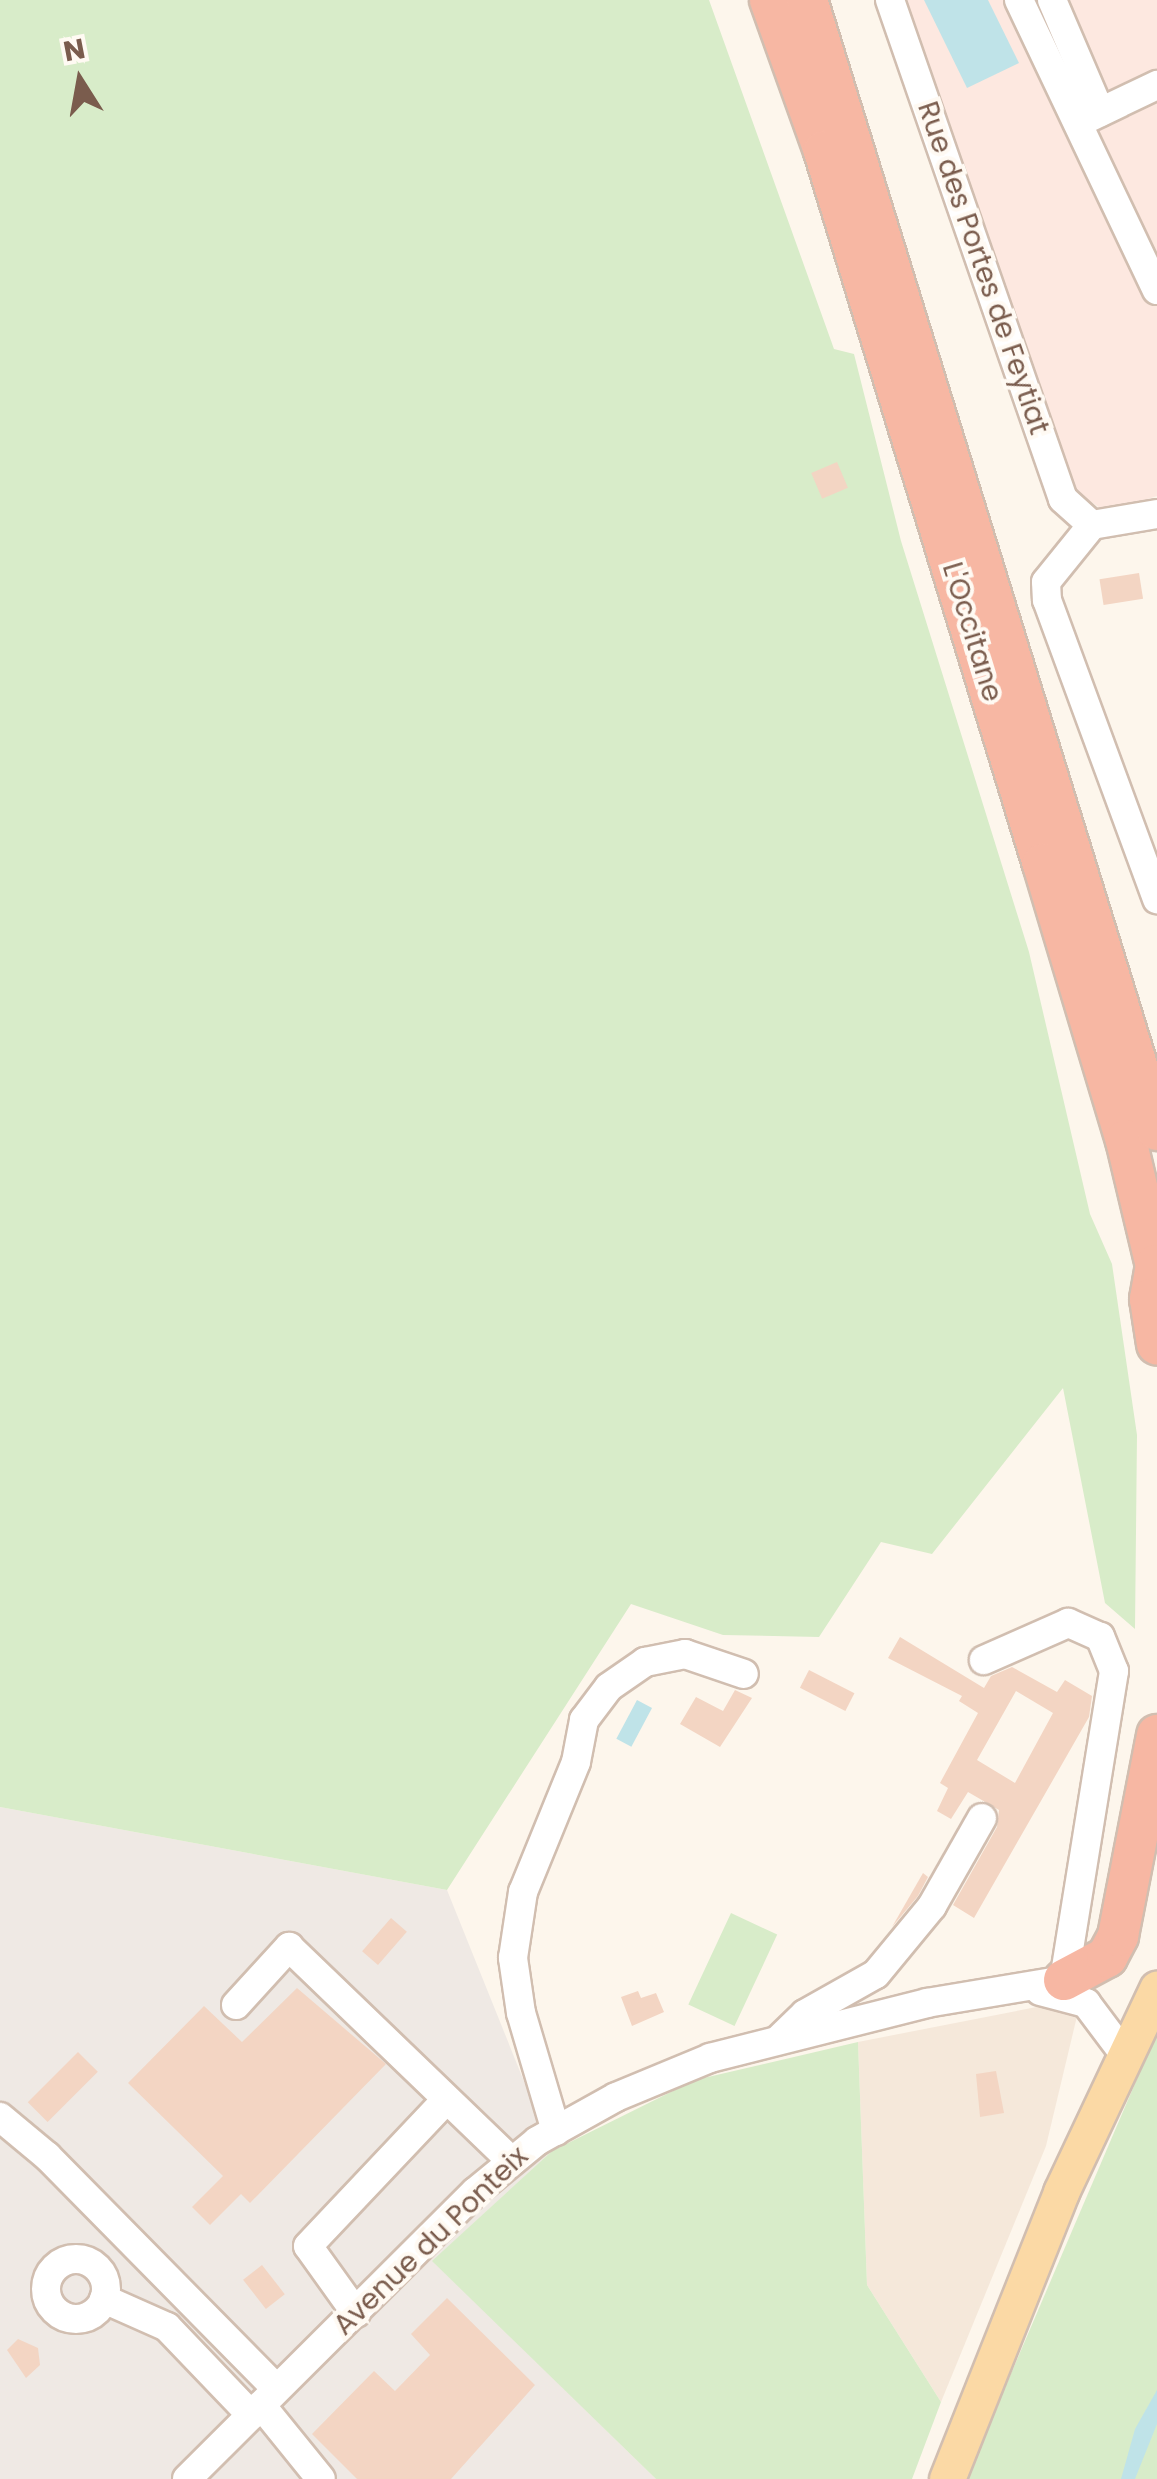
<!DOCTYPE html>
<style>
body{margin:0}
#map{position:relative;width:1157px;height:2479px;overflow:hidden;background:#fdf6ec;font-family:Poppins,sans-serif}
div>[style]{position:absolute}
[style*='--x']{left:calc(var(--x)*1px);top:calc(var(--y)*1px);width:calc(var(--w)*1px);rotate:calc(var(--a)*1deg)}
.residential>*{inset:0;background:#f5e8da}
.commercial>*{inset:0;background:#fde8e0}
.industrial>*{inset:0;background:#efe9e4}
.green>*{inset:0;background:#d8ecc9;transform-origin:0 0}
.water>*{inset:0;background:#bfe3e8;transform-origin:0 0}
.building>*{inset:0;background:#f3d5c3;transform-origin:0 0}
.roads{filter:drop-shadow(2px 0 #d1beb0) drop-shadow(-2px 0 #d1beb0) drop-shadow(0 2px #d1beb0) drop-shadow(0 -2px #d1beb0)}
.minor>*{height:28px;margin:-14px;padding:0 14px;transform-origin:14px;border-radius:14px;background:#fff}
.minor>.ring{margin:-14px;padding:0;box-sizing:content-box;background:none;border:28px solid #fff;border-radius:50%}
.major>*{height:35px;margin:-17.5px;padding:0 17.5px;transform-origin:17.5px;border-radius:17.5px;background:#fbd9a5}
.highway>*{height:40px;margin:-20px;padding:0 20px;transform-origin:20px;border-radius:20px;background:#f7b7a3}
span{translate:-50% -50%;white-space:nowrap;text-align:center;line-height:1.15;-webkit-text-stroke:8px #fffaf3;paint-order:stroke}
.street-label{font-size:28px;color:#7a5c4d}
.north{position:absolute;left:30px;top:30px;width:100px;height:100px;-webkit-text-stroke:8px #fffaf3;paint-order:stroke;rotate:349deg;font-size:28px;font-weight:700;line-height:40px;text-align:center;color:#7a5c4d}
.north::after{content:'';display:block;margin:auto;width:35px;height:45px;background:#7a5c4d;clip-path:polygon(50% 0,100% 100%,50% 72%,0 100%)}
</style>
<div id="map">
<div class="residential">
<i style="clip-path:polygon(1057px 2003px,1078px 2012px,1046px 2146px,941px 2402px,867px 2285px,858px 2042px)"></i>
</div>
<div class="commercial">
<i style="clip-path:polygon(901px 0,1157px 0,1157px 496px,1106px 512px,1071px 488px)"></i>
</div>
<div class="industrial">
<i style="clip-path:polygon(0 1807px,447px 1890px,552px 2151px,433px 2261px,656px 2479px,0 2479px)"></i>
</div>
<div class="green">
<i style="clip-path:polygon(0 0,709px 0,834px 349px,854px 354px,901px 541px,1029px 952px,1090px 1214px,1112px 1264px,1137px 1435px,1135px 1629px,1105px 1603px,1063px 1388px,932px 1554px,881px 1542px,819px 1637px,723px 1635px,631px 1604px,447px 1890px,0 1807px)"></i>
<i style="left:731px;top:1913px;width:51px;height:101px;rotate:25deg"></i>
<i style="clip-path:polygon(1157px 2032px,1157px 2479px,966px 2479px)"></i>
<i style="clip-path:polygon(858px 2042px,867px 2285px,941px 2402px,912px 2479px,656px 2479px,432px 2261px,552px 2151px,695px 2080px)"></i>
</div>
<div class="water">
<i style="clip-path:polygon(924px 0,988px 0,1019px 63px,967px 88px)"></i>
<i style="left:637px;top:1700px;width:17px;height:44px;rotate:28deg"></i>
<i style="clip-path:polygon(1157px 2390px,1157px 2424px,1135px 2479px,1121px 2479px,1135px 2429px)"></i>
</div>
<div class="building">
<i style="left:837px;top:462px;width:28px;height:28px;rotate:67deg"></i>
<i style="left:1139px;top:573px;width:26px;height:40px;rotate:81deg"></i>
<i style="clip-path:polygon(evenodd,900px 1637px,984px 1688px,991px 1676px,1012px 1667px,1057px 1692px,1065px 1680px,1092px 1696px,1089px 1717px,974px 1918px,953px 1905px,997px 1827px,999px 1810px,968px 1792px,951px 1819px,937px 1811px,948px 1788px,940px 1783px,978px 1713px,959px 1701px,962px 1696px,888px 1658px,900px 1637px,1016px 1691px,1053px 1713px,1015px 1783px,977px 1760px,1016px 1691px)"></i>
<i style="left:809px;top:1670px;width:51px;height:20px;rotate:27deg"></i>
<i style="clip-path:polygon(735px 1690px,752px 1698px,720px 1747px,680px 1724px,696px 1697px,723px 1711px)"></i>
<i style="clip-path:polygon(923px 1873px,928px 1877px,918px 1896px,892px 1927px)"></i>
<i style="left:391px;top:1918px;width:21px;height:44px;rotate:41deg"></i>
<i style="clip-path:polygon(297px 1988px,386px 2064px,250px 2203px,241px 2194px,210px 2225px,192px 2207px,223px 2176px,128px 2083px,204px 2006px,242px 2042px)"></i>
<i style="clip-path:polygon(638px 1991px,641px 1998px,656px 1993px,664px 2012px,632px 2026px,621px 1997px)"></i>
<i style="left:78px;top:2052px;width:28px;height:71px;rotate:45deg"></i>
<i style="clip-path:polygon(996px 2071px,1004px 2113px,980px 2117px,976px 2074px)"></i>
<i style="left:262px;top:2265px;width:37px;height:24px;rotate:52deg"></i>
<i style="clip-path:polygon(447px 2298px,535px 2385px,451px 2479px,357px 2479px,312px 2434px,374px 2371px,395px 2391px,430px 2355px,411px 2334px)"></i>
<i style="clip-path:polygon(18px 2339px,38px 2348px,40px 2365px,26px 2378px,7px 2350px)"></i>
</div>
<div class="roads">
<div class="minor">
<i style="--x:890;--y:0;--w:528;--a:70.88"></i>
<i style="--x:1063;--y:499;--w:39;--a:42"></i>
<i style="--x:1019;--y:0;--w:321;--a:64.6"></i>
<i style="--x:1052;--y:0;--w:122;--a:66.8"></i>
<i style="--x:1086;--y:119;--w:79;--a:-25.6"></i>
<i style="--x:1157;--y:514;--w:66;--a:170.4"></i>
<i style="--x:1092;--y:525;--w:73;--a:128.9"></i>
<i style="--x:1046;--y:582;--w:18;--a:87"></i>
<i style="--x:1047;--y:600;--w:319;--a:69.8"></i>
<i style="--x:1040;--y:1991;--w:48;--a:14.6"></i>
<i style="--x:1086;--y:2003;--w:60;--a:53.1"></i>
<i style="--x:236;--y:2005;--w:79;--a:-47.6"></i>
<i style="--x:289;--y:1947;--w:307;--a:43.9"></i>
<i style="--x:778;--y:2040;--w:37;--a:-44"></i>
<i style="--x:805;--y:2014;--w:81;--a:-29.4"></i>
<i style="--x:876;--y:1974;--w:88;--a:-50.5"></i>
<i style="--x:932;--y:1906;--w:101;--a:-60.4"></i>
<i style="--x:0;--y:2117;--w:61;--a:39.7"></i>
<i style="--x:47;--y:2156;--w:327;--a:45.4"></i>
<i style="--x:556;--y:2131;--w:123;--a:-106.5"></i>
<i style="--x:521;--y:2013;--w:56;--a:-98.3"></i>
<i style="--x:513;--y:1958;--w:67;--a:-81.4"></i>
<i style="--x:523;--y:1892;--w:140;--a:-67.8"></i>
<i style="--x:576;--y:1762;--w:43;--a:-79.2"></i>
<i style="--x:584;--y:1720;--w:41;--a:-52.9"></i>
<i style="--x:609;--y:1687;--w:44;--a:-34.8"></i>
<i style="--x:645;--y:1662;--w:41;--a:-11.3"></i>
<i style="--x:685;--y:1654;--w:62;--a:18.7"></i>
<i class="ring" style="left:46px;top:2259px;width:32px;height:32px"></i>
<i style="--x:104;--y:2299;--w:69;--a:24"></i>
<i style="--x:167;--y:2327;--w:122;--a:46.3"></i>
<i style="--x:356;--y:2313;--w:82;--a:-125.6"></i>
<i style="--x:308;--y:2246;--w:201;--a:-46.6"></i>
<i style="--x:261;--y:2405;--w:95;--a:51"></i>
<i style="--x:187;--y:2479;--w:407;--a:-44.9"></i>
<i style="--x:475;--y:2192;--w:80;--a:-39.4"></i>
<i style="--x:537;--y:2141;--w:90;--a:-29.1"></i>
<i style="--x:616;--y:2097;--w:102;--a:-22.5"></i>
<i style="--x:710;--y:2058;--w:224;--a:-14.2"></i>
<i style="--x:927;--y:2003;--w:139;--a:-9.5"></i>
<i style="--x:1064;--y:1980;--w:313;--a:-80.8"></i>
<i style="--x:1114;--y:1671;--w:37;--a:-112"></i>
<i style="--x:1100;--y:1637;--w:35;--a:-156"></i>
<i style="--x:1068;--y:1623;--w:92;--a:156.2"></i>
</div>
<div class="major">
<i style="--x:947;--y:2479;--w:309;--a:-68.3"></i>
<i style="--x:1061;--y:2192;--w:225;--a:-64.7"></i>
</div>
<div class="highway">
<i style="--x:770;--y:0;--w:160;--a:70.3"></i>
<i style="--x:824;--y:151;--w:746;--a:72.93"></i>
<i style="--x:1043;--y:864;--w:288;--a:73.3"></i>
<i style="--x:1126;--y:1140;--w:134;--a:76.6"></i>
<i style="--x:807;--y:0;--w:1183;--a:72.79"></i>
<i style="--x:1156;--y:1265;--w:35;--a:100"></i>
<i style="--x:1150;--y:1299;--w:46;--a:81.2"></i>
<i style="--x:1064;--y:1980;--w:49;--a:-28.1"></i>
<i style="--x:1107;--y:1957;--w:24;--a:-62"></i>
<i style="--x:1118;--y:1936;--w:205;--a:-79"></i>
</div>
</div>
<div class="street-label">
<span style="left:983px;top:268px;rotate:71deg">Rue des Portes de Feytiat</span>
<span style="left:972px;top:632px;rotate:73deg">L'Occitane</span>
<span style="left:431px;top:2241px;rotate:-44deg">Avenue du Ponteix</span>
</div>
<div class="north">N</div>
</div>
